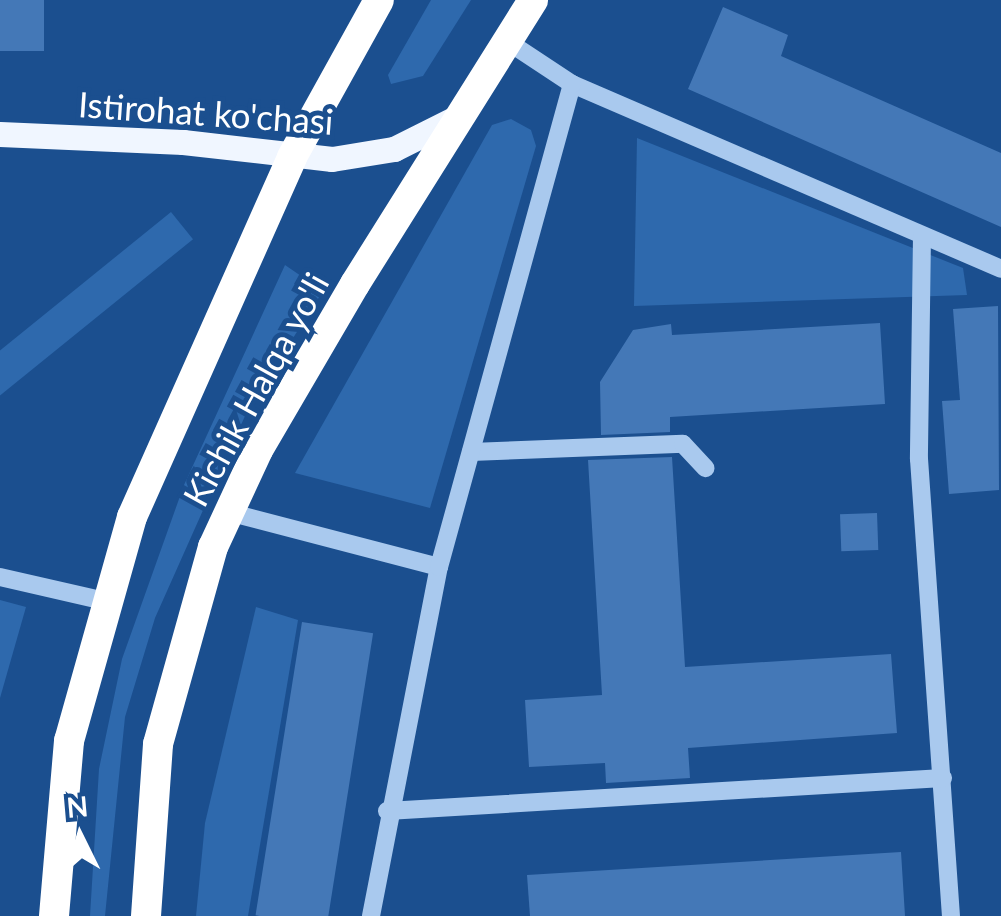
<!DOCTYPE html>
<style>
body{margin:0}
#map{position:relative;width:1001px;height:916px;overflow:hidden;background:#1b4f8f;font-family:Lato,sans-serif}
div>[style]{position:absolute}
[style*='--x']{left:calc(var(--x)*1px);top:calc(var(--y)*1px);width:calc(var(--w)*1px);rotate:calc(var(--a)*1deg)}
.green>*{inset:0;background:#2e69ad;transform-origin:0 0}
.building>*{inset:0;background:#4478b7;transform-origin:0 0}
.minor>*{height:18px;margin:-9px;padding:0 9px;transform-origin:9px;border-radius:9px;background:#a9c9ee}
.major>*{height:25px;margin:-12.5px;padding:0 12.5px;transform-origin:12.5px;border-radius:12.5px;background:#f0f6ff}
.highway>*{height:30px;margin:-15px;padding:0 15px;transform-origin:15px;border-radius:15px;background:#fff}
span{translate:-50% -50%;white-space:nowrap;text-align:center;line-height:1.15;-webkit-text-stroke:10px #1b4f8f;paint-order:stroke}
.street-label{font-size:35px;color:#fff}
.north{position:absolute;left:30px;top:786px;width:100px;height:100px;-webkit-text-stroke:8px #1b4f8f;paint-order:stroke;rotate:355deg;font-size:28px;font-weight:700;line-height:40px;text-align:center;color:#fff}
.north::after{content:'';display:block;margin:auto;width:35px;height:45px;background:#fff;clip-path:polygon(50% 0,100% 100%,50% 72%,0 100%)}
</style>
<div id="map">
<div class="green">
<i style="clip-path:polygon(431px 0,471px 0,423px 76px,391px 84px,388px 75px)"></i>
<i style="clip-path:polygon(511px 119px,531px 130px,536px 146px,430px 508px,295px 473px,492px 125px)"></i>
<i style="clip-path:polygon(637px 138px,963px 268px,967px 295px,634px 306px)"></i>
<i style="left:171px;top:212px;width:35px;height:266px;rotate:51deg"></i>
<i style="clip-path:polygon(285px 265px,323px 291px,249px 407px,155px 618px,125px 717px,105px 916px,90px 916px,99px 769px,122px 659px,184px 485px)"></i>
<i style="clip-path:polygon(0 600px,26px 607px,0 698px)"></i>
<i style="clip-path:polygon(256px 607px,298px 620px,248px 916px,196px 916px,205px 823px)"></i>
</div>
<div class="building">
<i style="left:0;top:0;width:44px;height:51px"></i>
<i style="clip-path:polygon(723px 7px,788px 35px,781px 56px,1001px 153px,1001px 227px,688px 89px)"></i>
<i style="clip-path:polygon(998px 306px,999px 490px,949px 494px,942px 401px,960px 400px,953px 309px)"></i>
<i style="clip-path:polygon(880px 323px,885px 404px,670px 417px,670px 432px,601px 435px,600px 382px,633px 330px,671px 324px,672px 335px)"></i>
<i style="clip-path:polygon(672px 457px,685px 667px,891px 654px,897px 733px,688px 748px,690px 778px,606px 783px,605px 763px,529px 767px,525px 700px,602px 695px,588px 460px)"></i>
<i style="left:877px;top:513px;width:37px;height:37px;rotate:88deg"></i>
<i style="left:302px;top:622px;width:72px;height:297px;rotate:9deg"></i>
<i style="clip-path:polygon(901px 852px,905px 916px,530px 916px,527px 875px)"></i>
</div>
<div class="minor">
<i style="--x:572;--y:84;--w:467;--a:23.3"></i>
<i style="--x:922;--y:236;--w:223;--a:90.8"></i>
<i style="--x:919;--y:459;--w:458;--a:86"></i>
<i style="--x:471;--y:452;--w:212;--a:-2.2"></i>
<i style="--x:683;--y:444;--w:33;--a:47"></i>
<i style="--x:228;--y:512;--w:218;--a:14.6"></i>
<i style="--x:0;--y:577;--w:108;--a:12.9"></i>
<i style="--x:387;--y:811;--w:557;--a:-3.4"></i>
<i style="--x:371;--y:916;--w:356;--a:-79"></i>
<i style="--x:439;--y:567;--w:501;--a:-74.6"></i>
<i style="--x:572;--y:84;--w:78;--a:-146.5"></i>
</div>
<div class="major">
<i style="--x:0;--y:134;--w:183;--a:2.5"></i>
<i style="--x:183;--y:142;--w:150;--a:6.5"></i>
<i style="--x:332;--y:159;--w:63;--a:-9.2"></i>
<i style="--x:394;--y:149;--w:72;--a:-26.6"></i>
</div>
<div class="highway">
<i style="--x:54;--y:916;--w:176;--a:-85.1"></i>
<i style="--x:69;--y:741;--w:233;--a:-74.3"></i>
<i style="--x:132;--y:517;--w:394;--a:-66"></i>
<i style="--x:292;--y:157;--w:179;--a:-61"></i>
<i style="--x:146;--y:916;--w:172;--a:-86"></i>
<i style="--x:158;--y:744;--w:205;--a:-74.4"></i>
<i style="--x:213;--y:547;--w:107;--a:-65.1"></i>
<i style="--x:258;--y:450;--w:192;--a:-59.7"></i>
<i style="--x:355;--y:284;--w:335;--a:-57.9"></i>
</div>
<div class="street-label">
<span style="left:206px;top:112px;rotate:4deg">Istirohat ko'chasi</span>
<span style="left:255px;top:389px;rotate:-61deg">Kichik Halqa yo'li</span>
</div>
<div class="north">N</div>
</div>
